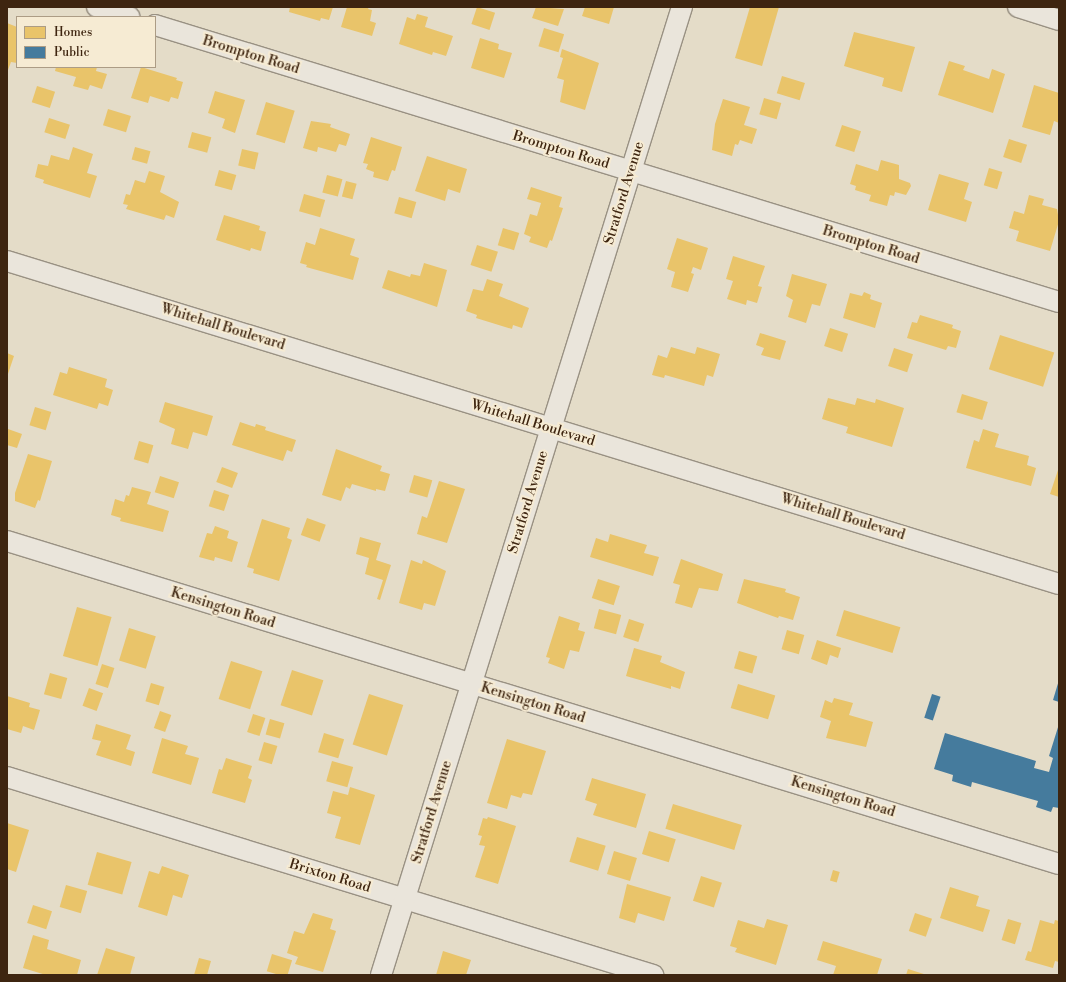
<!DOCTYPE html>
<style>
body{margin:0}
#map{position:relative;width:1066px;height:982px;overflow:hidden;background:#e4dcc8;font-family:"Libre Bodoni",serif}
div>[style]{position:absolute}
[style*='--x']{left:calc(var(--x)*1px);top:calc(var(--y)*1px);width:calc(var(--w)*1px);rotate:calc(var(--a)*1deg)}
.homes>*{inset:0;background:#e9c46a;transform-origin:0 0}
.public>*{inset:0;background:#457b9d;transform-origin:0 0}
.roads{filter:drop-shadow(1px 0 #999183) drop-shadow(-1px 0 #999183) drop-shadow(0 1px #999183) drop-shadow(0 -1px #999183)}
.minor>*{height:20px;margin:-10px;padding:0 10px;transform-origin:10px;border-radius:10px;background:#eae5db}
span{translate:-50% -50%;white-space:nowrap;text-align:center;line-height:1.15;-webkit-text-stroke:4px #f6ebd3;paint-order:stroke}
.street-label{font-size:14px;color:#3e2510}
.frame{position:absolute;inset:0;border:8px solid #3e2510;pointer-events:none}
.legend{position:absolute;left:16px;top:16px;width:140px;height:52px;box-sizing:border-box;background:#f6ebd3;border:1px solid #ac9c85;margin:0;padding:5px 7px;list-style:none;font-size:12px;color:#3e2510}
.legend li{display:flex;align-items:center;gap:8px;height:20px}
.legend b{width:20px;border:1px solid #ac9c85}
</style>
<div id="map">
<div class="homes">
<i style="clip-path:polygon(290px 7px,333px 7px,329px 20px,321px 18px,320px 21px,289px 12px)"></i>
<i style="clip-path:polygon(347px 7px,369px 7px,368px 9px,372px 10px,370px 21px,376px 23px,372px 36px,341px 27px)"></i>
<i style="left:477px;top:7px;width:19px;height:18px;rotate:18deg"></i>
<i style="clip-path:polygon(536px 7px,564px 9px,558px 26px,532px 18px)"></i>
<i style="clip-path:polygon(585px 7px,614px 7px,609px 24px,582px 16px)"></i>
<i style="clip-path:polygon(750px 7px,779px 7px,762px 66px,735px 58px)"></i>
<i style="clip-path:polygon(417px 14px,428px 17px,425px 27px,453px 36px,446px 56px,433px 52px,432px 55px,399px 44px,407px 17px,415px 20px)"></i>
<i style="clip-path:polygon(7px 23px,17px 27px,17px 63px,11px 62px,8px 70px)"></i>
<i style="left:544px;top:28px;width:21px;height:19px;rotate:17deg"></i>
<i style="clip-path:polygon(854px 32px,915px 47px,902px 92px,882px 86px,884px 78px,844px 66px)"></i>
<i style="clip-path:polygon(480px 38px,499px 44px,498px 49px,512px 53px,504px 78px,471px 68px)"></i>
<i style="clip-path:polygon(562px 49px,599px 63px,585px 110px,560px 102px,564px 80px,557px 78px,563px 58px,560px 57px)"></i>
<i style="clip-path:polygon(949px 61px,965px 66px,963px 70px,989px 79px,992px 69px,1005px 74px,993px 113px,938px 95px)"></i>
<i style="clip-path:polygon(56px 67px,97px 67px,96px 71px,107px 74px,102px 89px,90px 85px,88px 90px,73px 86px,76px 77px,55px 71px)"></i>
<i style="clip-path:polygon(141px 67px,177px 78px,176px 80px,183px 82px,178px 99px,171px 97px,169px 102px,150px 96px,148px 103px,131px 98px)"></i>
<i style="left:782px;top:76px;width:24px;height:18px;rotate:17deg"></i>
<i style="clip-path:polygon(1034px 85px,1059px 93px,1059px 123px,1054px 121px,1050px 135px,1022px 127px)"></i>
<i style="left:37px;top:86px;width:19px;height:17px;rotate:18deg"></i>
<i style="clip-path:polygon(215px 91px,245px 100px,235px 133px,222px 128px,225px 119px,208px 113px)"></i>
<i style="left:764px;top:98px;width:18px;height:17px;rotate:16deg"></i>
<i style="clip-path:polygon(723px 99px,750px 107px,744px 125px,757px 129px,752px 144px,740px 140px,738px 145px,735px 144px,732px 156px,712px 150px,715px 124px)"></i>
<i style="left:266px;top:102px;width:30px;height:34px;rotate:17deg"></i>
<i style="left:108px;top:109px;width:24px;height:17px;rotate:17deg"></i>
<i style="left:49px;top:118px;width:22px;height:15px;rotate:18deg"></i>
<i style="clip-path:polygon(311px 121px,331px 124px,330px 127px,350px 134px,346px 146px,339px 144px,336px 152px,318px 147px,317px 152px,303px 148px)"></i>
<i style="left:842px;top:125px;width:20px;height:22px;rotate:18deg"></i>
<i style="left:192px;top:132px;width:20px;height:16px;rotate:15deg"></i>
<i style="clip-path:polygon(371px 137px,402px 147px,395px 171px,392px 170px,388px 181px,373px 177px,374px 172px,366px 169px,368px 164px,363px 163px)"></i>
<i style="left:1009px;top:139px;width:19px;height:19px;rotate:18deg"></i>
<i style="clip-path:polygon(73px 147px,93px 154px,87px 173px,97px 176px,90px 198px,43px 183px,44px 180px,35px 177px,38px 164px,48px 166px,51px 155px,69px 160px)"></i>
<i style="left:135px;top:147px;width:16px;height:13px;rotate:15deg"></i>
<i style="left:242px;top:149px;width:17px;height:17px;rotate:13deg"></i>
<i style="clip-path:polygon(427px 156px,467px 169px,460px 193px,448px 189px,445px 201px,415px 191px)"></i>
<i style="clip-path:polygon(881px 160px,899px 165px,899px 179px,910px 183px,911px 186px,906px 195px,895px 192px,894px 196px,890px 195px,887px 206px,869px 201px,871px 195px,855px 190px,856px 186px,850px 184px,856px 164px,878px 171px)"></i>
<i style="left:989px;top:168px;width:14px;height:18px;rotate:17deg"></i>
<i style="left:219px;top:170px;width:18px;height:16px;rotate:16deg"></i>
<i style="clip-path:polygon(149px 171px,165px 176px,160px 192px,179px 202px,174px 218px,166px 215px,164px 220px,126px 209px,128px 205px,123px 204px,126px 194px,130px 195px,135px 180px,145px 183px)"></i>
<i style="clip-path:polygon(939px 174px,969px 183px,964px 199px,972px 202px,966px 222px,928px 210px)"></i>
<i style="left:327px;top:175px;width:16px;height:18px;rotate:15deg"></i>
<i style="left:346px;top:181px;width:11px;height:16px;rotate:15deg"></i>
<i style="clip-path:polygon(531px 187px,562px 197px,559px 207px,563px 208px,552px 241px,550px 240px,547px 248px,529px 242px,531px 237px,524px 234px,530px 214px,537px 216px,541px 203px,527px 199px)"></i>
<i style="left:304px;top:194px;width:22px;height:18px;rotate:16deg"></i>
<i style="clip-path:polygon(1029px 195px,1044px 199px,1042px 205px,1057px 209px,1059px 221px,1050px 251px,1016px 241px,1019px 231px,1009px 228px,1014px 211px,1024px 214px)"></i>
<i style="left:399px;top:197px;width:18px;height:17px;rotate:16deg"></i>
<i style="clip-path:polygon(224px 215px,260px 226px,259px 230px,266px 232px,261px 251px,251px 248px,250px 251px,216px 240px)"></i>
<i style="clip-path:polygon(320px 228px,355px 239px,350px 255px,359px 258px,353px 280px,306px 267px,307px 265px,300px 263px,306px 242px,315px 245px)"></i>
<i style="left:503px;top:228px;width:17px;height:18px;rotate:17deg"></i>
<i style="clip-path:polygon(677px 238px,708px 248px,701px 270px,693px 267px,691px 273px,694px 274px,688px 292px,671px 287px,675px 272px,667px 269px)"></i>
<i style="left:477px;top:245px;width:22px;height:21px;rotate:18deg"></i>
<i style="clip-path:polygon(733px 256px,765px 266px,758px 286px,762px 287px,757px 303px,747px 300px,746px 305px,727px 299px,733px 281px,726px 279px)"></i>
<i style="clip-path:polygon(424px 263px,447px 270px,437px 307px,382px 288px,388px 270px,410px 277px,411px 274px,420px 276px)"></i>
<i style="clip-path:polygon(792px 274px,827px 284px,820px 306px,812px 304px,806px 323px,788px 317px,793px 300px,786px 296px)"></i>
<i style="clip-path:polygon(487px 279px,503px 284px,499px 296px,529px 308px,522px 328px,513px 325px,512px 329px,476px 318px,477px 315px,466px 311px,473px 289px,483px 291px)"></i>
<i style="clip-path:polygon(864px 292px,871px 295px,870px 299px,882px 303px,875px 328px,843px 318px,850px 293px,862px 296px)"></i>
<i style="clip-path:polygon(920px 315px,953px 325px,952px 328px,961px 331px,956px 348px,948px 346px,946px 350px,907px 338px,912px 322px,917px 323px)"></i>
<i style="left:830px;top:328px;width:19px;height:19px;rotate:18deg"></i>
<i style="clip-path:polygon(760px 333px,786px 341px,780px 360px,761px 355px,764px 348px,756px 345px)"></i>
<i style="left:1000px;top:335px;width:57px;height:36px;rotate:18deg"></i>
<i style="clip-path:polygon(671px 347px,695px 354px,697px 347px,720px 354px,713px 377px,707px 375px,704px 386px,665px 375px,664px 378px,652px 375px,658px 355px,667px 358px)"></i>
<i style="left:894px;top:348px;width:20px;height:19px;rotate:18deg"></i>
<i style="clip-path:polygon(7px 353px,14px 356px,8px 374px,7px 374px)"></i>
<i style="clip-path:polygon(69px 367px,107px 379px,105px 387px,113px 390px,108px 406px,99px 403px,97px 409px,53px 395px,60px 372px,67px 374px)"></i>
<i style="left:962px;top:394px;width:27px;height:19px;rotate:17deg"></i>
<i style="clip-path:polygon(828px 398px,855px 405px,857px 398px,875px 403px,876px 399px,904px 408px,892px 447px,846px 433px,848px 427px,822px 419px)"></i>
<i style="clip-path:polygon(165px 402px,213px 416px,207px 436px,193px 432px,188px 449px,171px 444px,175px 429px,159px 422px)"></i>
<i style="left:35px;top:407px;width:17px;height:19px;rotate:17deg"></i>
<i style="clip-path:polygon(240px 422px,255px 427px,256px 424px,266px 427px,265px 430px,296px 440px,292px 452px,287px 450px,283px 461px,232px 445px)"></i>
<i style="clip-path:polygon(8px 429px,22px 434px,17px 448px,7px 445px)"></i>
<i style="clip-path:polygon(983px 429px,999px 434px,995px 447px,1029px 456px,1027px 465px,1036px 468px,1031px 486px,966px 468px,974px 440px,979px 442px)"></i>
<i style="left:139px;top:441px;width:15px;height:19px;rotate:16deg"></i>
<i style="clip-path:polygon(336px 449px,382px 466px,380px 471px,390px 474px,385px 491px,376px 489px,376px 491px,352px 484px,350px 489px,346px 487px,341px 501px,322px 495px)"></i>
<i style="clip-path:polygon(28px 454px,52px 461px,40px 501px,38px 500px,35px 508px,15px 501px,15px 493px)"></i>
<i style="left:222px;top:467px;width:17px;height:16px;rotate:21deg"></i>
<i style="clip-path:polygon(1059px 467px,1059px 497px,1050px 494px)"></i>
<i style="left:414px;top:475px;width:19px;height:18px;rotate:16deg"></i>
<i style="left:160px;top:476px;width:20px;height:17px;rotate:18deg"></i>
<i style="clip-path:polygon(439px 481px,465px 489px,447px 543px,417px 534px,422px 516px,427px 518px)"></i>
<i style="clip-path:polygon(132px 487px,151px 492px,147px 504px,169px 511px,163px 532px,120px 521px,121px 518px,111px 515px,115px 499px,124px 502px,126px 495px,129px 496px)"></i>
<i style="left:214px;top:490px;width:16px;height:17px;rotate:18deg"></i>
<i style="left:307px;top:518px;width:20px;height:18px;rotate:20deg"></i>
<i style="clip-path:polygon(262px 519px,290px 528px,287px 538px,292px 540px,279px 581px,253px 573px,254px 569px,247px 567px)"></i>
<i style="clip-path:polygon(215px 526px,229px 531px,227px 538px,238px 542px,232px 562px,215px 557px,214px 561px,199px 557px,207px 533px,212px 534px)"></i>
<i style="clip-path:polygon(610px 534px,647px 545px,644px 553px,659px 557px,653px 576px,590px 557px,596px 538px,608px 542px)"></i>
<i style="clip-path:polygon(360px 537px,381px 543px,376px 560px,391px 565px,380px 600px,377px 599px,383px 580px,365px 574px,369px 558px,356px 554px)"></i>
<i style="clip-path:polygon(681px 559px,723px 574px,718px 591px,699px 588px,692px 608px,675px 603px,680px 585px,673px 583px)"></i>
<i style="clip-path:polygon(411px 560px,422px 564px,423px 560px,446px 571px,435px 606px,424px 603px,422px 610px,399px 603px)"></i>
<i style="left:598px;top:579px;width:23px;height:20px;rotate:18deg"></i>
<i style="clip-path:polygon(744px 579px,786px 589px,785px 592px,800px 597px,793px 620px,779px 616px,778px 618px,737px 603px)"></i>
<i style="left:77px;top:607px;width:36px;height:51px;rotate:16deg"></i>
<i style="left:599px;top:609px;width:23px;height:20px;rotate:15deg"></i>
<i style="left:844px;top:610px;width:59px;height:27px;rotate:17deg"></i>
<i style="clip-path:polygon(559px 616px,580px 623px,578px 630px,585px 632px,579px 652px,570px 650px,564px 669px,548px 663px,550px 658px,546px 657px)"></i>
<i style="left:629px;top:619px;width:16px;height:19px;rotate:18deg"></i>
<i style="left:129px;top:628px;width:28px;height:34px;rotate:17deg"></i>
<i style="left:787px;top:630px;width:18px;height:20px;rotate:16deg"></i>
<i style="clip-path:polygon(817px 640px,841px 648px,838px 658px,830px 655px,827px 665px,811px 659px)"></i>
<i style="clip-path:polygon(634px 648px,662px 656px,660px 662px,685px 672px,680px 689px,671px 686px,671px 689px,626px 676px)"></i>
<i style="left:739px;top:651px;width:19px;height:18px;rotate:16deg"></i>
<i style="left:231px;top:661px;width:33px;height:40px;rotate:18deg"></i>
<i style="left:102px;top:664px;width:13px;height:21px;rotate:18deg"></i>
<i style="left:292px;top:670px;width:33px;height:37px;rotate:18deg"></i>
<i style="left:50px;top:673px;width:18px;height:22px;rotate:16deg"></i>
<i style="left:151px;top:683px;width:14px;height:19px;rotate:17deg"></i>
<i style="left:738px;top:684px;width:39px;height:25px;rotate:17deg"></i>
<i style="left:89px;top:688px;width:15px;height:19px;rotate:20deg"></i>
<i style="left:369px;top:694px;width:36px;height:53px;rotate:18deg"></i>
<i style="clip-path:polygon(7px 696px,30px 703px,29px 707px,40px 710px,34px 730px,23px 726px,21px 733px,7px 729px)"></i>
<i style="clip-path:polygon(834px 698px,853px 703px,849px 715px,873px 722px,866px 747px,826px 738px,831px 721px,820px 717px,825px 700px,832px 703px)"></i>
<i style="left:160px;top:711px;width:12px;height:18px;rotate:20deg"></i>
<i style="left:253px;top:714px;width:13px;height:19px;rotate:18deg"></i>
<i style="left:270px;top:719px;width:15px;height:16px;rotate:16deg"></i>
<i style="clip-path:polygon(96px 724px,131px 735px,126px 749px,135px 752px,131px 766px,96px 755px,101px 741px,92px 739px)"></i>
<i style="left:324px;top:733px;width:21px;height:20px;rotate:17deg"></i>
<i style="clip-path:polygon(162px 738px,188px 746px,185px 754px,199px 758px,191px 785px,152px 773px)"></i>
<i style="clip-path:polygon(507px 739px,546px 751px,532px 795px,523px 793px,521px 798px,511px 795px,507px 809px,487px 803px)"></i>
<i style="left:264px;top:742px;width:14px;height:19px;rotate:17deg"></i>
<i style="clip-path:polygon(226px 758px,252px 766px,248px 778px,252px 780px,245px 803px,212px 793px,219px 769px,222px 770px)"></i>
<i style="left:332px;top:761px;width:22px;height:21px;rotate:16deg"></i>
<i style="clip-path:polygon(592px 778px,646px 794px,636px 828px,593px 815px,597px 804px,585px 800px)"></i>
<i style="clip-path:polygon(350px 787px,375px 795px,360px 845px,335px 838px,341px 817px,327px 813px,333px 791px,348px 795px)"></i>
<i style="left:673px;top:804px;width:72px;height:26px;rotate:17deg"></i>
<i style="clip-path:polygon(488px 817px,516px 826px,498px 884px,475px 877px,485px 846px,479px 845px,482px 836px,478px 835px,483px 818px,487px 819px)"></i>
<i style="clip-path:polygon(7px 823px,29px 830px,16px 872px,7px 869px)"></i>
<i style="left:649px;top:831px;width:28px;height:24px;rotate:17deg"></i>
<i style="left:577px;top:837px;width:30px;height:26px;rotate:17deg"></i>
<i style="left:614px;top:851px;width:24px;height:24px;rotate:17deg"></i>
<i style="left:97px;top:852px;width:36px;height:34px;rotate:16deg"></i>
<i style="clip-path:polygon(162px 866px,189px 875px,182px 898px,173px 895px,167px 916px,138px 907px,149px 871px,159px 874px)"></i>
<i style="left:833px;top:870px;width:7px;height:11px;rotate:16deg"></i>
<i style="left:701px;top:876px;width:22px;height:26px;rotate:18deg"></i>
<i style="clip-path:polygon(627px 884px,671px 897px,664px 921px,638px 913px,635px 923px,619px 918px)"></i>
<i style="left:66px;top:885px;width:22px;height:23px;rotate:16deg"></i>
<i style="clip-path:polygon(950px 887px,979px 896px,976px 906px,990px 910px,983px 932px,940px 918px)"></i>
<i style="left:33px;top:905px;width:20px;height:19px;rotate:18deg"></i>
<i style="clip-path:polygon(313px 913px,333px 919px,330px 929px,336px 931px,323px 972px,295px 964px,298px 957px,287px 953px,294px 931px,304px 934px)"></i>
<i style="left:915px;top:913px;width:18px;height:19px;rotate:19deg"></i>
<i style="clip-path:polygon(767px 919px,788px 925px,776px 965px,735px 952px,737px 948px,730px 946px,738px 920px,764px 928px)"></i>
<i style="left:1008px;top:919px;width:14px;height:22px;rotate:17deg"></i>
<i style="clip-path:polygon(1040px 920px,1054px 924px,1055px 920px,1059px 921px,1059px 962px,1055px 961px,1053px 968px,1025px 960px,1028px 951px,1031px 952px)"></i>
<i style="clip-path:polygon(33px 935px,49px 940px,47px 949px,81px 960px,77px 975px,46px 975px,23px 968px)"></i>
<i style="clip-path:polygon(823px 941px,882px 959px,877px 975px,833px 975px,836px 966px,817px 960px)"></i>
<i style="clip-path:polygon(106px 948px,135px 957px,130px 975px,97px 975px)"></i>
<i style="clip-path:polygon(443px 951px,471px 960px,466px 975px,436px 975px)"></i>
<i style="left:272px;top:954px;width:21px;height:18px;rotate:17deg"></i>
<i style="clip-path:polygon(199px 958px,211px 961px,207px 975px,194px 975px)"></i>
<i style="clip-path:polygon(908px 969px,927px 975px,906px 975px)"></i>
</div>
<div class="public">
<i style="clip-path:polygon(1059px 680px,1059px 702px,1053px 700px)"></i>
<i style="left:932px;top:694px;width:9px;height:25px;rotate:18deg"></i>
<i style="clip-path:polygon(1059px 724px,1059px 808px,1053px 807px,1051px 812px,1036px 807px,1038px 801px,972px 782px,971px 787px,952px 781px,953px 775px,934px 769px,945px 733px,1036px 761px,1034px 768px,1049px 772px,1053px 758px,1049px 756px)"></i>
</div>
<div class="roads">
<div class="minor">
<i style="--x:97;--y:7;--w:34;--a:17"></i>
<i style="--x:1018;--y:7;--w:43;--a:17.6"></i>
<i style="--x:155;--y:25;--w:945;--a:17.04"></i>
<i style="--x:7;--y:261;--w:1100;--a:17.07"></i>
<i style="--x:7;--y:541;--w:1100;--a:17.07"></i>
<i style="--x:7;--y:777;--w:676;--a:17.04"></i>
<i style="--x:381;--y:975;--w:1014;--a:-72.73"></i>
</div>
</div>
<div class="street-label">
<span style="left:251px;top:55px;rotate:17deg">Brompton Road</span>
<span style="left:561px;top:150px;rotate:17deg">Brompton Road</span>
<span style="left:624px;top:193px;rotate:-73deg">Stratford Avenue</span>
<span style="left:871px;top:245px;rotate:17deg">Brompton Road</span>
<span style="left:223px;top:327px;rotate:17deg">Whitehall Boulevard</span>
<span style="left:533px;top:423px;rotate:17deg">Whitehall Boulevard</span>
<span style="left:528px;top:502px;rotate:-73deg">Stratford Avenue</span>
<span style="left:843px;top:517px;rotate:17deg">Whitehall Boulevard</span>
<span style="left:223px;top:608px;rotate:17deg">Kensington Road</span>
<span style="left:533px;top:703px;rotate:17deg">Kensington Road</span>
<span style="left:843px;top:797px;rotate:17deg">Kensington Road</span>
<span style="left:432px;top:812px;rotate:-73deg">Stratford Avenue</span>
<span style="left:330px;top:876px;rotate:17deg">Brixton Road</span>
</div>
<div class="frame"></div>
<ul class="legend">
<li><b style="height:11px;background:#e9c46a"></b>Homes</li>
<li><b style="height:11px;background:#457b9d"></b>Public</li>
</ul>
</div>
